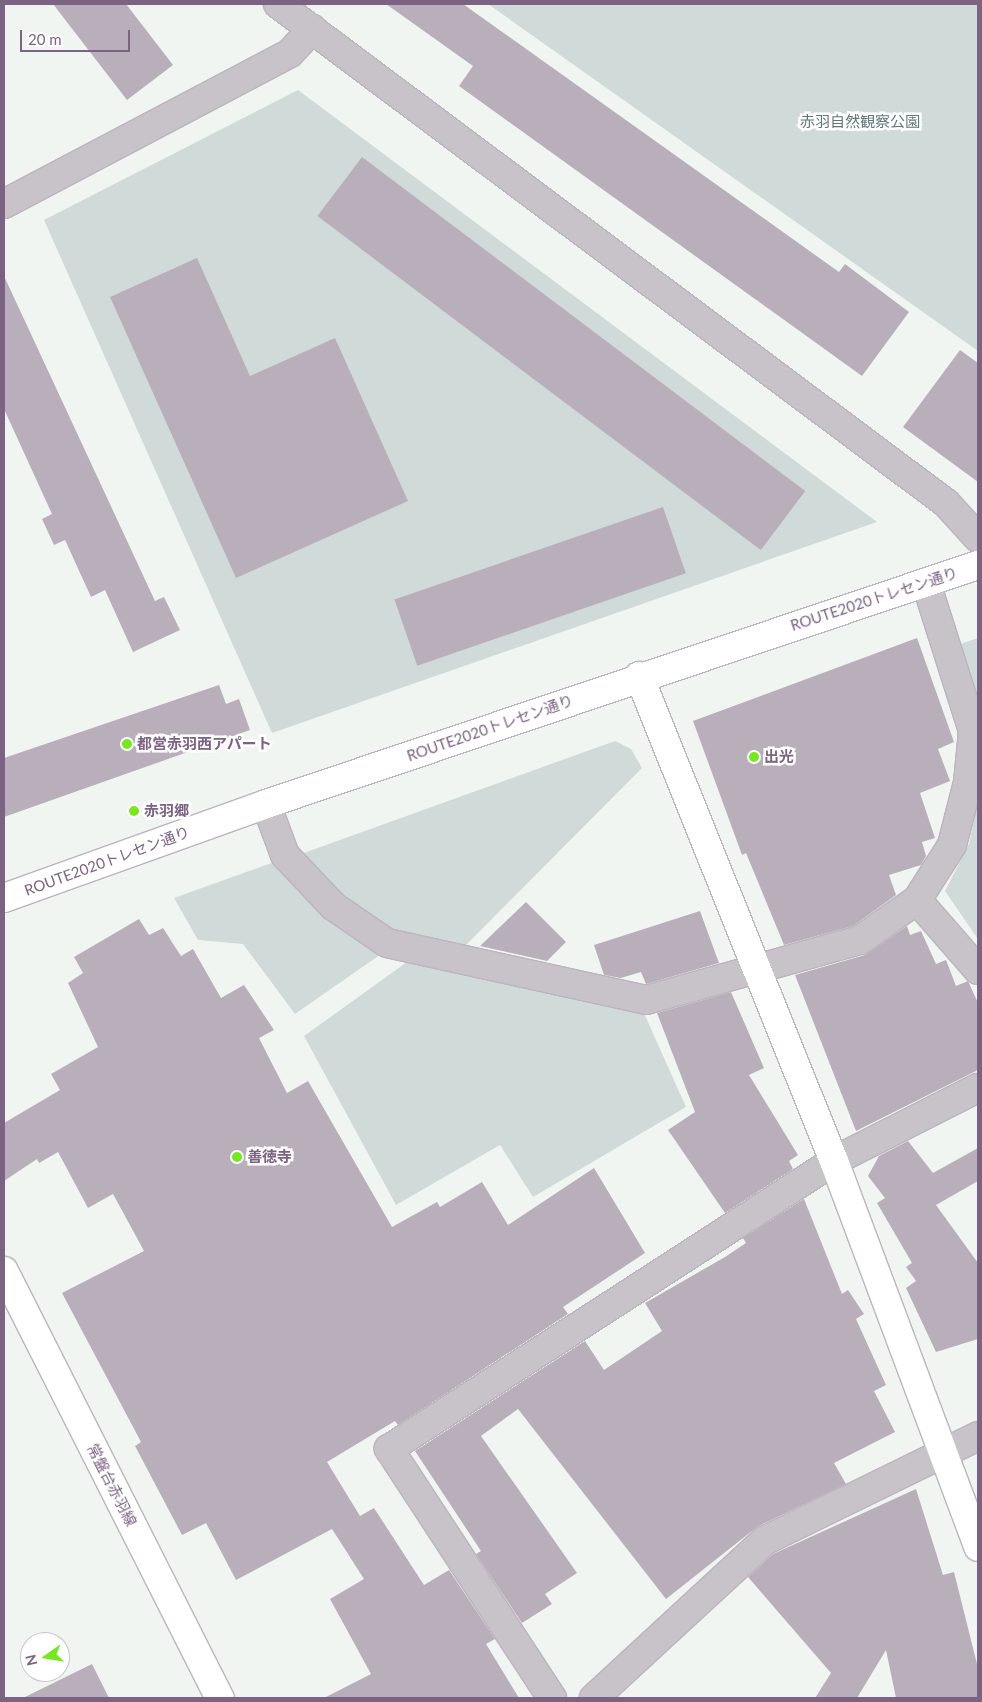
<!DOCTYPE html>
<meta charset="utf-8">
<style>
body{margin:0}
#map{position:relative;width:982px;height:1702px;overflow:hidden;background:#f1f5f2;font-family:Lato,"Noto Sans JP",sans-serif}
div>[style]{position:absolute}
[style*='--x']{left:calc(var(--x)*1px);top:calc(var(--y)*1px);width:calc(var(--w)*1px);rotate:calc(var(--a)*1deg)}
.green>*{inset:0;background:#d0dad9}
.building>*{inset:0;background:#b8afbb;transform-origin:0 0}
.roads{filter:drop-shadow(1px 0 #bcb4be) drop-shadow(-1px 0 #bcb4be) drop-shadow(0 1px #bcb4be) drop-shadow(0 -1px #bcb4be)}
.street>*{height:28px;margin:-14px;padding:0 14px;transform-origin:14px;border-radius:14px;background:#c8c2c9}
.secondary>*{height:28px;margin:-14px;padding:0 14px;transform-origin:14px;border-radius:14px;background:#fff}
.dots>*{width:14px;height:14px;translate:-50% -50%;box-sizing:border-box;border:2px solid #fff;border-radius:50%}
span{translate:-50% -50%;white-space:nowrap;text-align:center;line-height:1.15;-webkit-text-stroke:5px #fff;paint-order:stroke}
.park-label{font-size:15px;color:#62777a}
.street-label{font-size:15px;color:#7c6383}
.poi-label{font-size:15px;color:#7c6383;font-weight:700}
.left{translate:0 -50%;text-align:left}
.frame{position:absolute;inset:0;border:5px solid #7c6383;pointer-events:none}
.north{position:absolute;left:20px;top:1632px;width:50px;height:50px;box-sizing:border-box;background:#fff;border:1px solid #cbc1cd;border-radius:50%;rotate:257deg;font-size:14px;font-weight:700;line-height:20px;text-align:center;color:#7c6383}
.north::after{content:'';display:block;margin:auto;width:18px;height:22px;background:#75e91d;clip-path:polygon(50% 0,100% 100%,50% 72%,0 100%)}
.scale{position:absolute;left:20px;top:30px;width:110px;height:22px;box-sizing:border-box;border:2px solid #7c6383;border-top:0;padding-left:6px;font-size:15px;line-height:18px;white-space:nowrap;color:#7c6383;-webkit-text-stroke:4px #fff;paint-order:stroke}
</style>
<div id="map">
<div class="green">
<i style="clip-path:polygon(488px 4px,978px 4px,978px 351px)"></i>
<i style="clip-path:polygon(298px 90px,877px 522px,272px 733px,44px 220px)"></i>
<i style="clip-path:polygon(978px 638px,978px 709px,957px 645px)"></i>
<i style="clip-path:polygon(615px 741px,631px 749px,642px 768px,465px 946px,395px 933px,353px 908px,301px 854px)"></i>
<i style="clip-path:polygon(978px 801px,978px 939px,945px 891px,969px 844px)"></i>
<i style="clip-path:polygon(277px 861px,384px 952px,295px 1014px,243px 944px,198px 940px,174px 898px)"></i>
<i style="clip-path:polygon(407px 962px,644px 1013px,686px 1107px,533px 1197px,500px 1145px,396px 1205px,304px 1036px)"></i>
</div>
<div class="building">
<i style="clip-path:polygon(53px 4px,126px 4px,173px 65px,127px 100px)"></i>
<i style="clip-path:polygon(386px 4px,463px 4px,839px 272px,845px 264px,909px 312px,862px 376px,459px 86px,473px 66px)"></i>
<i style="left:362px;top:157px;width:555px;height:74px;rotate:37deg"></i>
<i style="clip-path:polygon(197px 258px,250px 376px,335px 338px,408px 501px,236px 578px,110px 297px)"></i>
<i style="clip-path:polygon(4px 276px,155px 601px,164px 597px,180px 630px,133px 652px,105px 590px,91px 597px,65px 540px,54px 545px,42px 519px,52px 514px,4px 409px)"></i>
<i style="clip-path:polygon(960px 350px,978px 363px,978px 482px,903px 427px)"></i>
<i style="left:663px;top:507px;width:70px;height:284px;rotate:71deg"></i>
<i style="clip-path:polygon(917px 638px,954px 742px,938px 749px,950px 781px,920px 793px,935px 838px,922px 842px,926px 856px,921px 865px,889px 875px,896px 895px,853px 926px,784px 945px,746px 853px,742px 855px,693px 721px)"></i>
<i style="clip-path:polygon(219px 685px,226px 704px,239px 699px,250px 730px,4px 817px,4px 758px)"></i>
<i style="clip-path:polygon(526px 902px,566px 942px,547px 961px,480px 946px)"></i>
<i style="clip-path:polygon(700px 911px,719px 963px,646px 984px,641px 972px,621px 978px,604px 975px,594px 945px)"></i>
<i style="clip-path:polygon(139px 919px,149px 935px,163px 928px,181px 956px,193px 949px,221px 998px,244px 985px,274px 1030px,259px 1038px,287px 1093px,308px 1081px,392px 1227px,437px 1202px,440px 1207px,482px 1182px,508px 1225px,594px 1168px,645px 1253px,563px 1307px,568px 1314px,398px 1425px,395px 1421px,327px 1462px,360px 1516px,374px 1508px,424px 1585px,449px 1570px,495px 1639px,486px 1644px,519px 1698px,324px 1698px,371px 1674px,330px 1599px,364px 1579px,332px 1529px,236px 1580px,206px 1523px,182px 1535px,135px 1446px,141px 1442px,62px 1293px,144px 1251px,113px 1194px,88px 1208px,58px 1152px,39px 1163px,37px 1159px,4px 1181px,4px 1123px,60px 1090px,51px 1074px,98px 1047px,68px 983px,83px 973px,74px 957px)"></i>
<i style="clip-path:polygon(907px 926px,910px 935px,921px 931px,936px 964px,946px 960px,956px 986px,968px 981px,978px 1003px,978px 1070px,856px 1131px,795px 975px,865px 955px)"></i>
<i style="clip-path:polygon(731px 992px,764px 1068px,749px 1075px,798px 1155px,789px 1161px,793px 1169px,725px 1213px,668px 1130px,695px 1112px,657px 1013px)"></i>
<i style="clip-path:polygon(908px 1141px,933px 1173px,978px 1148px,978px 1181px,936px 1205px,978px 1263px,978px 1339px,936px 1352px,906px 1288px,916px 1281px,906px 1267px,912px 1263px,877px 1203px,885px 1198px,868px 1176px,879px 1156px)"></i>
<i style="clip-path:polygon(804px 1199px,842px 1294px,848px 1290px,864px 1314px,856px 1319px,886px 1385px,874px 1391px,895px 1432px,834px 1463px,846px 1484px,757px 1527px,666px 1599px,518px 1409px,481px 1436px,577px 1573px,545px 1594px,552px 1604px,522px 1623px,476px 1554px,481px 1551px,415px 1451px,585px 1341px,604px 1370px,662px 1331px,645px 1303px,725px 1257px,746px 1243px,743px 1238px)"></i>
<i style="clip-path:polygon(916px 1489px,943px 1575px,954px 1572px,978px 1668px,978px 1698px,896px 1698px,886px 1650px,857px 1698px,815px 1698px,831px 1673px,748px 1577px,773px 1554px)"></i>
<i style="clip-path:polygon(92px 1664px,109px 1698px,23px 1698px)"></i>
</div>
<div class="roads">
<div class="street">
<i style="--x:278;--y:4;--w:834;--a:36.76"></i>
<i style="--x:946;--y:503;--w:47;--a:47.6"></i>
<i style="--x:4;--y:204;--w:323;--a:-27.8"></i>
<i style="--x:290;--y:53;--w:33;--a:-47"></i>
<i style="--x:266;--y:804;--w:54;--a:69.6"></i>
<i style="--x:285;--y:855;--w:70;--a:46.7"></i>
<i style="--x:333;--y:906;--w:65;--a:34.4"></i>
<i style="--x:387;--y:943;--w:265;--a:12.4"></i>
<i style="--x:646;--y:1000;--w:222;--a:-15.7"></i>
<i style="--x:860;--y:940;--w:70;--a:-35.1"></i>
<i style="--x:917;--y:900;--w:65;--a:-57.5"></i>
<i style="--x:952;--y:845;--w:65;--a:-75.7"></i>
<i style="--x:968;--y:782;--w:51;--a:-84.4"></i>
<i style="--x:973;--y:731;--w:155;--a:-107.6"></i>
<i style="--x:917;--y:900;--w:93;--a:48.9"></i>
<i style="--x:552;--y:1698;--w:298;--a:-123.2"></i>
<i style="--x:389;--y:1449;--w:530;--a:-32.91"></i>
<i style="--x:834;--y:1161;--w:161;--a:-26.9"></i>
<i style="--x:594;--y:1698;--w:231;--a:-42.7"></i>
<i style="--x:764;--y:1541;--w:238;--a:-26.1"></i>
</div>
<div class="secondary">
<i style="--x:639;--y:676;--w:523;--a:68.1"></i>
<i style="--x:834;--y:1161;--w:412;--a:69.5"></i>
<i style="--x:4;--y:898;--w:278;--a:-19.7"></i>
<i style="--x:266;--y:804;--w:751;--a:-18.56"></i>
<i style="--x:4;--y:1271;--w:479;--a:63.2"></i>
</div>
</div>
<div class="dots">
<i style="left:127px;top:744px;background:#75e91d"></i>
<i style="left:754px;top:757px;background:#75e91d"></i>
<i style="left:134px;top:811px;background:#75e91d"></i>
<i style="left:237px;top:1157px;background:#75e91d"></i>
</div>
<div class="park-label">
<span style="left:860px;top:122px">赤羽自然観察公園</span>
</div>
<div class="street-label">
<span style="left:874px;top:599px;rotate:-18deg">ROUTE2020トレセン通り</span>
<span style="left:490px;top:728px;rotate:-19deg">ROUTE2020トレセン通り</span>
<span style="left:107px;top:861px;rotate:-20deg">ROUTE2020トレセン通り</span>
<span style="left:112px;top:1485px;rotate:63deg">常盤台赤羽線</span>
</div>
<div class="poi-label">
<span class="left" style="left:137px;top:744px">都営赤羽西アパート</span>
<span class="left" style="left:764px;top:757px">出光</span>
<span class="left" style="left:144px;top:811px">赤羽郷</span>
<span class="left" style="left:247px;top:1157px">善徳寺</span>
</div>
<div class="frame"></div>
<div class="north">N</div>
<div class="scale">20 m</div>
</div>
